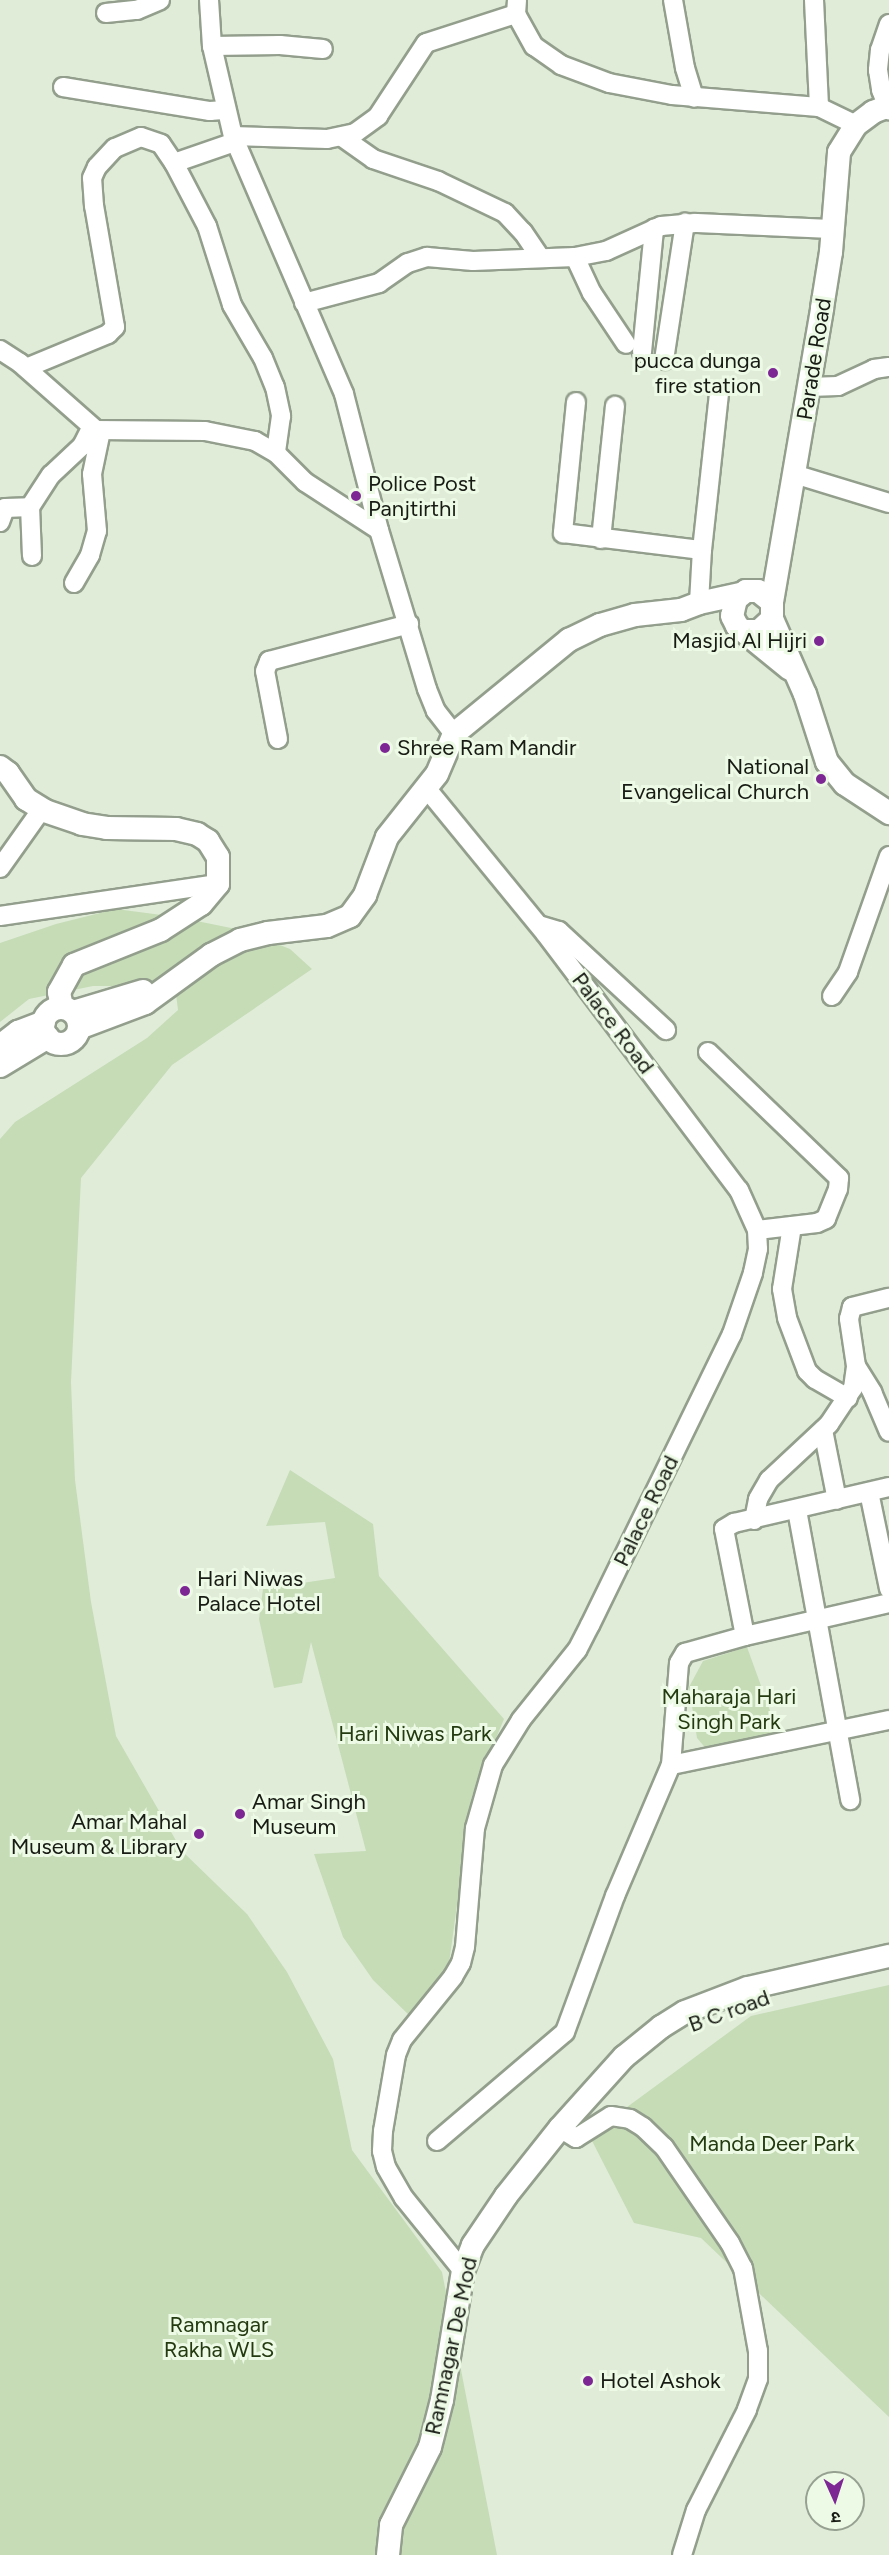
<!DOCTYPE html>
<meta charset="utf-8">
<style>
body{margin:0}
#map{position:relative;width:889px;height:2555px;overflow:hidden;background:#e0ecd8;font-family:Figtree,"Noto Sans Devanagari",sans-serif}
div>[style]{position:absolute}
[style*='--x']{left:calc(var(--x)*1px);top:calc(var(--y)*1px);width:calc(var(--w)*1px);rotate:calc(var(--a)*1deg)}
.green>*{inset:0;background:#c5dcb7}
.roads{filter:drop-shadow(2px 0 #939f8c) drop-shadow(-2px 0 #939f8c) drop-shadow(0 2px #939f8c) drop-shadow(0 -2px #939f8c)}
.minor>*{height:18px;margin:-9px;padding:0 9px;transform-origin:9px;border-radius:9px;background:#fff}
.major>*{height:22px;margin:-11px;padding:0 11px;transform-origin:11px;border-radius:11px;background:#fff}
.major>.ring{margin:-11px;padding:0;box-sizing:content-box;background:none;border:22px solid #fff;border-radius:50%}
.dots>*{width:16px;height:16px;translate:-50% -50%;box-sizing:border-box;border:3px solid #edfae5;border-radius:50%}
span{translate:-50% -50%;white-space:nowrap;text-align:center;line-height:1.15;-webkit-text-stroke:6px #edfae5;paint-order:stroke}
.street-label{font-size:22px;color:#171b14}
.poi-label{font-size:22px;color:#171b14}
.right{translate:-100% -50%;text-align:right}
.left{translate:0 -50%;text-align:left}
.park-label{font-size:22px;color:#243b11}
.north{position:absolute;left:805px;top:2471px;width:60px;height:60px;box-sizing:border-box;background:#edfae5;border:2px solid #97a191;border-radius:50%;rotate:177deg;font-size:16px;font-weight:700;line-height:24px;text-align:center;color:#171b14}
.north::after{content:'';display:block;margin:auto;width:21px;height:27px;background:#7d2795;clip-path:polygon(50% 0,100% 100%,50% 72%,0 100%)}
</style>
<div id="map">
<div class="green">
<i style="clip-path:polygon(116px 909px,177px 917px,241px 930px,290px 949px,312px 969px,172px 1065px,81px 1178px,71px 1382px,75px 1480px,91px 1602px,116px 1736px,182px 1851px,247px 1914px,287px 1972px,333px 2059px,352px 2150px,442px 2272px,497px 2555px,0 2555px,0 1139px,15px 1122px,147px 1038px,178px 1010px,175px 986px,93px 986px,29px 999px,0 1022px,0 943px,56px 924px)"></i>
<i style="clip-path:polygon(290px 1470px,373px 1524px,379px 1576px,504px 1719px,472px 1796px,447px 1978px,412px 2018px,373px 1980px,343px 1937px,314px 1854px,366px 1851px,311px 1642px,302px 1683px,274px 1688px,259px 1619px,263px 1589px,335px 1578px,325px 1522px,266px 1526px)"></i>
<i style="clip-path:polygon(747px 1647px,777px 1730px,772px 1738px,708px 1751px,697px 1738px,689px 1687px,703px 1661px)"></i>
<i style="clip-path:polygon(889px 1985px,889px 2417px,701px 2238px,634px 2223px,589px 2135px,751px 2016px)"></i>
</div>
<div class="roads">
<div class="minor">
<i style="--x:209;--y:0;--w:46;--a:86.3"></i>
<i style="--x:212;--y:46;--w:92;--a:76.9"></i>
<i style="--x:233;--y:136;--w:281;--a:66.7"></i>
<i style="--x:344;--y:394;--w:140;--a:75.6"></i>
<i style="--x:379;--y:530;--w:166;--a:73.2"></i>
<i style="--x:427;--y:689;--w:24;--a:68"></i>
<i style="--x:436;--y:711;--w:29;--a:52"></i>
<i style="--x:517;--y:0;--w:14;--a:94"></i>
<i style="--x:516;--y:14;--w:37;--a:61"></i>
<i style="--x:534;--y:46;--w:33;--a:35"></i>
<i style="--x:561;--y:65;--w:51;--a:20.6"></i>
<i style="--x:609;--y:83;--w:64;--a:10.8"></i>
<i style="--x:672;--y:95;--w:147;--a:4.7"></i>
<i style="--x:819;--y:107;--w:41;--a:25.9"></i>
<i style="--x:673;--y:0;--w:69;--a:80"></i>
<i style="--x:685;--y:68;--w:31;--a:73"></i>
<i style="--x:814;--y:0;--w:107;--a:87.3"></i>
<i style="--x:106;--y:13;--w:31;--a:-6"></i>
<i style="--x:137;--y:10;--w:25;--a:-23"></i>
<i style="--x:889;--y:24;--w:28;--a:109"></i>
<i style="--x:880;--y:50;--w:20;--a:96"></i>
<i style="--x:878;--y:70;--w:20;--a:81"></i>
<i style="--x:881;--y:90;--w:22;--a:68"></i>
<i style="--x:212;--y:46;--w:68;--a:-0.8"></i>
<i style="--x:280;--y:45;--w:43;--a:5.3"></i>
<i style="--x:63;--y:87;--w:149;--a:9.3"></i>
<i style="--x:210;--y:111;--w:16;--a:-4"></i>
<i style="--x:233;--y:136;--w:94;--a:1.8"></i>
<i style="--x:327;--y:139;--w:29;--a:-12"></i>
<i style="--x:355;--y:133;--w:29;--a:-36"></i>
<i style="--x:378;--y:116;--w:87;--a:-56.7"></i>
<i style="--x:426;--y:43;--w:95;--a:-17.9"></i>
<i style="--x:342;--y:137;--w:38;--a:35"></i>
<i style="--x:373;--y:159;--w:69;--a:18.7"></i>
<i style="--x:438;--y:181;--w:74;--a:25.5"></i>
<i style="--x:505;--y:213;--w:26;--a:47"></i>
<i style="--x:523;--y:232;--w:30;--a:56"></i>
<i style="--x:174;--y:163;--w:71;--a:62.4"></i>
<i style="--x:207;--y:226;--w:83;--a:72.4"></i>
<i style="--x:232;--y:305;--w:61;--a:59.7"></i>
<i style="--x:263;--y:358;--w:31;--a:68"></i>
<i style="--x:275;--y:387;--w:30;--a:78"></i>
<i style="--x:281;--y:416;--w:37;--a:98"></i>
<i style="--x:575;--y:257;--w:40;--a:65"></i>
<i style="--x:592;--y:293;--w:61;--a:56.3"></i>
<i style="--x:304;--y:303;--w:78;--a:-14.9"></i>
<i style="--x:379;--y:283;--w:35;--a:-35"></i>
<i style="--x:408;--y:263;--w:20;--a:-18"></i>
<i style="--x:427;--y:257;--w:46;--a:5"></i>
<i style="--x:473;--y:261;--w:102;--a:-2.2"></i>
<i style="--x:575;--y:257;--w:32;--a:-11"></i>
<i style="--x:606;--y:251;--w:60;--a:-24.4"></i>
<i style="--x:661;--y:226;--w:34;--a:-5"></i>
<i style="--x:695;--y:223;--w:138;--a:2.5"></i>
<i style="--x:0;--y:350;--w:24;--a:33"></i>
<i style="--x:20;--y:363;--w:101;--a:41.4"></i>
<i style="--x:96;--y:430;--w:109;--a:0.5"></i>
<i style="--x:205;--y:431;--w:51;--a:11.3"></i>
<i style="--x:255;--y:441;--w:24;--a:30"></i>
<i style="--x:276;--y:453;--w:41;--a:45"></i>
<i style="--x:305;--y:482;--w:88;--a:33"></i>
<i style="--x:642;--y:352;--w:124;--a:-84.4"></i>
<i style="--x:664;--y:360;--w:139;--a:-81.3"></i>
<i style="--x:26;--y:368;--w:89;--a:-22.5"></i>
<i style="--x:108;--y:334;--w:10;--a:-45"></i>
<i style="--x:115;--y:327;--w:123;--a:-99.8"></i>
<i style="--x:94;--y:206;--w:28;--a:-94"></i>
<i style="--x:92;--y:178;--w:12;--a:-66"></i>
<i style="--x:97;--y:167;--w:26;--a:-47"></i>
<i style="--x:115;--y:148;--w:28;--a:-23"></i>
<i style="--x:141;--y:137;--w:21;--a:19"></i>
<i style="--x:161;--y:144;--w:23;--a:56"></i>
<i style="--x:174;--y:163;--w:65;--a:-19"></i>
<i style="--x:809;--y:387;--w:29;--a:-2"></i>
<i style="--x:838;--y:386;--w:40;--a:-25"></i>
<i style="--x:874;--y:369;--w:15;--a:-8"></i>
<i style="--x:576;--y:402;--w:132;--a:95.7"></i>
<i style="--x:563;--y:533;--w:140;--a:7"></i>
<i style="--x:794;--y:474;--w:99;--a:17"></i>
<i style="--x:0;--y:522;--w:15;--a:-70"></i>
<i style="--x:5;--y:508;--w:25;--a:-2"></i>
<i style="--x:601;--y:539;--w:134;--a:-84"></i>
<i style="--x:32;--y:556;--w:49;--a:-92.3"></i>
<i style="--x:30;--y:507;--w:38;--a:-57"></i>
<i style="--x:51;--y:475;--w:42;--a:-43.1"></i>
<i style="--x:82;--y:446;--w:20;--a:-63"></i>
<i style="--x:74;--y:583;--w:32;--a:-60"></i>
<i style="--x:90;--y:555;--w:25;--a:-74"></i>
<i style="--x:97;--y:531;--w:57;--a:-95"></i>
<i style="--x:92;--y:474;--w:44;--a:-78.2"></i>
<i style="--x:699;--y:603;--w:53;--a:-86.8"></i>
<i style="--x:702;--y:550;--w:157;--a:-83.8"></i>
<i style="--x:278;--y:739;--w:69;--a:-100.8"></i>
<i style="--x:265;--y:671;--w:11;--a:-68"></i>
<i style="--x:269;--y:661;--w:145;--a:-14.8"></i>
<i style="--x:427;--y:789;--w:186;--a:50.7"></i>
<i style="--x:545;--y:933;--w:322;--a:53"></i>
<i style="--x:739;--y:1190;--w:44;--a:65.8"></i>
<i style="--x:757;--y:1230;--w:19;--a:87"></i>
<i style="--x:758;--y:1249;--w:25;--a:102"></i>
<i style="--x:753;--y:1273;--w:65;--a:109"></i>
<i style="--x:732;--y:1334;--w:324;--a:116"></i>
<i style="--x:590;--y:1625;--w:28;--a:117"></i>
<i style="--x:577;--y:1650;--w:90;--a:128.7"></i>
<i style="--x:521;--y:1720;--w:53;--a:121.9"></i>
<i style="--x:493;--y:1765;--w:66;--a:105.9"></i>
<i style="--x:475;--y:1828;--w:119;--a:94.8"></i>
<i style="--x:465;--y:1947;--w:16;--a:104"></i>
<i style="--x:461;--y:1963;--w:16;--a:120"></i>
<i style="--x:453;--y:1977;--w:81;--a:129"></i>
<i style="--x:402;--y:2040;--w:16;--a:112"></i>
<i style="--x:396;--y:2055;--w:77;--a:99.7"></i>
<i style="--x:383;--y:2131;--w:20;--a:93"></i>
<i style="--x:382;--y:2151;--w:16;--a:76"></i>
<i style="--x:386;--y:2167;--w:36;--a:60"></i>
<i style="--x:404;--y:2198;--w:94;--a:51.1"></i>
<i style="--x:0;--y:868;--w:72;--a:-54.6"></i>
<i style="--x:0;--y:916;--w:220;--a:-8.4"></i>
<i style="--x:539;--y:925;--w:21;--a:17"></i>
<i style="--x:559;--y:931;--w:146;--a:42.8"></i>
<i style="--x:832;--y:996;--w:29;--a:-56"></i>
<i style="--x:848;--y:972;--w:123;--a:-70.5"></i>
<i style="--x:708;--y:1052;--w:182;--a:43.9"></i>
<i style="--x:839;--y:1178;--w:11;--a:95"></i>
<i style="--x:838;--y:1189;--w:32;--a:112"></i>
<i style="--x:826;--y:1219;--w:10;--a:156"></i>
<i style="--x:817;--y:1223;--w:60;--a:173.3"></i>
<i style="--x:792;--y:1226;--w:64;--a:99"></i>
<i style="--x:782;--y:1289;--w:29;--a:80"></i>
<i style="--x:787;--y:1318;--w:57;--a:69.3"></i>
<i style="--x:807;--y:1371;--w:11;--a:45"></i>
<i style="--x:815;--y:1379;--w:38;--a:30"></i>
<i style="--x:856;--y:1366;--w:31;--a:58"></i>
<i style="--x:872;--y:1392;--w:43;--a:67"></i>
<i style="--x:823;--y:1430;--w:71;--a:78.7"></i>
<i style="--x:869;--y:1492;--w:99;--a:78.3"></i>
<i style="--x:797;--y:1510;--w:295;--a:79.6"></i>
<i style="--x:754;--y:1520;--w:21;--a:-79"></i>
<i style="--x:758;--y:1499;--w:22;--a:-60"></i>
<i style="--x:769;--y:1480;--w:82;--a:-43"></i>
<i style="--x:829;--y:1424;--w:43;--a:-56.3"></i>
<i style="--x:853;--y:1388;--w:22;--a:-82"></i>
<i style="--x:856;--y:1366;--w:48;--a:-98.5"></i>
<i style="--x:849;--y:1319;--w:12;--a:-76"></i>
<i style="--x:852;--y:1307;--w:38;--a:-14"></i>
<i style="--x:745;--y:1636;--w:109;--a:-101.1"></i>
<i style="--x:724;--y:1529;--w:12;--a:-31"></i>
<i style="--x:734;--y:1523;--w:159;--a:-13.1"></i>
<i style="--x:671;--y:1765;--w:223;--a:-11.7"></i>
<i style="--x:560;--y:2128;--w:19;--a:32"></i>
<i style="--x:576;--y:2138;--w:41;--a:-32.2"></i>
<i style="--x:611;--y:2116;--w:19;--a:9"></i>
<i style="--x:630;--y:2119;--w:15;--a:32"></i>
<i style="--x:643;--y:2127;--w:29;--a:44"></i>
<i style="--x:664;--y:2147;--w:116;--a:55.5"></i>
<i style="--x:730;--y:2243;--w:28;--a:63"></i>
<i style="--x:743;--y:2268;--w:84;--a:79.8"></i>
<i style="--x:758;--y:2351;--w:28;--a:90"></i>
<i style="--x:758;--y:2379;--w:33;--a:110"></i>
<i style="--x:747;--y:2410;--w:112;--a:117"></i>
<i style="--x:696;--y:2510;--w:47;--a:107.3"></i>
<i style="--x:437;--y:2141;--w:168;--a:-40.4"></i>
<i style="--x:565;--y:2032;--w:145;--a:-69.8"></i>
<i style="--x:615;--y:1896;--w:142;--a:-66.9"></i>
<i style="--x:671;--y:1765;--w:102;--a:-85.5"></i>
<i style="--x:679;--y:1663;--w:12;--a:-59"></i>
<i style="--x:685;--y:1653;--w:62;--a:-15.8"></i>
<i style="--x:745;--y:1636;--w:148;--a:-12.9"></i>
</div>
<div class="major">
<i style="--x:772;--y:602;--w:298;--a:-80.3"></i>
<i style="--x:822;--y:308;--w:57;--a:-80.9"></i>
<i style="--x:831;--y:252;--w:100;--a:-85.4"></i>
<i style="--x:839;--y:152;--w:32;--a:-58"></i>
<i style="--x:856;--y:125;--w:21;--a:-37"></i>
<i style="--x:873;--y:112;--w:17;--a:-21"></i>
<i style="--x:772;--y:619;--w:82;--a:66.3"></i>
<i style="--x:805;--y:694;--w:71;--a:72.1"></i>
<i style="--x:827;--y:762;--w:28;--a:51"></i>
<i style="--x:845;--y:784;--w:53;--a:33.4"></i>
<i style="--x:746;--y:631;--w:13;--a:0"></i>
<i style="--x:759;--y:631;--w:18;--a:-43"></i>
<i style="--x:772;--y:619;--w:17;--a:-90"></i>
<i style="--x:772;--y:602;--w:18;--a:-142"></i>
<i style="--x:758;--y:591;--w:12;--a:180"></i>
<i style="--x:746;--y:591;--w:13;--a:141"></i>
<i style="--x:736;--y:599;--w:17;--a:103"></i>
<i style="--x:732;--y:616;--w:11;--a:63"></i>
<i style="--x:737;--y:626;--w:68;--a:39.1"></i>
<i style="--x:0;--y:767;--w:10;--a:37"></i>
<i style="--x:8;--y:773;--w:32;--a:55"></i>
<i style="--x:26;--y:799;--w:22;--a:32"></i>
<i style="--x:45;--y:811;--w:39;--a:19"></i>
<i style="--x:82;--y:824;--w:25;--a:9"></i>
<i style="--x:107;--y:828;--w:69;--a:0.8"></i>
<i style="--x:176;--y:829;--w:22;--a:13"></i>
<i style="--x:197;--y:834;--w:13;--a:32"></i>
<i style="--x:208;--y:841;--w:19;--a:58"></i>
<i style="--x:218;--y:857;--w:27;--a:90"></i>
<i style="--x:218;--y:884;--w:26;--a:130"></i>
<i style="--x:201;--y:904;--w:48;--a:147"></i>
<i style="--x:161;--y:930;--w:94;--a:158.1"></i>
<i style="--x:74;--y:965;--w:31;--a:119"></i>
<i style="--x:59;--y:992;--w:16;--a:79"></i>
<i class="ring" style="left:43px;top:1008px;width:14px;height:14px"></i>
<i style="--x:73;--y:1012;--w:73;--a:-16.7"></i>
<i style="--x:79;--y:1028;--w:71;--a:-20.7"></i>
<i style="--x:145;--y:1003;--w:82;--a:-36"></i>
<i style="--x:211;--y:955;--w:33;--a:-27"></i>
<i style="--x:240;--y:940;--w:29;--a:-14"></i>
<i style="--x:268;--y:933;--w:59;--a:-6.8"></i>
<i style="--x:327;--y:926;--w:25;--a:-23"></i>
<i style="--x:350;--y:916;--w:26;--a:-54"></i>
<i style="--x:365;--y:895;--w:62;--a:-69.2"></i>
<i style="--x:387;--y:837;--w:80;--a:-51.6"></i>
<i style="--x:437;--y:774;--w:43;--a:-67"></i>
<i style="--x:454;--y:734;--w:149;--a:-39.3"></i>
<i style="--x:569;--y:640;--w:34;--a:-26"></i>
<i style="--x:600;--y:625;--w:36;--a:-16"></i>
<i style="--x:635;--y:615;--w:46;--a:-6.2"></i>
<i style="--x:681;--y:610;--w:19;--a:-21"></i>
<i style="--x:699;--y:603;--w:42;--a:-12.4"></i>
<i style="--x:0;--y:1046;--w:23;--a:-38"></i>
<i style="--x:18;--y:1032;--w:28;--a:-21"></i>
<i style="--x:0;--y:1066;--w:56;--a:-31.1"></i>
<i style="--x:388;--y:2555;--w:30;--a:-84"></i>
<i style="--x:391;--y:2525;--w:87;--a:-63.4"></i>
<i style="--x:430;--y:2447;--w:49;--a:-75.7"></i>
<i style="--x:442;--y:2400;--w:131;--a:-80.8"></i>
<i style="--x:463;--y:2271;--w:28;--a:-69"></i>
<i style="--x:473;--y:2245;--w:59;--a:-56"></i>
<i style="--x:506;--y:2196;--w:87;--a:-51.5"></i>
<i style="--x:560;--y:2128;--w:96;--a:-48"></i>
<i style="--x:624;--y:2057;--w:48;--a:-39"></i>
<i style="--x:661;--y:2027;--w:28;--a:-32"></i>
<i style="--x:685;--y:2012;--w:67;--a:-20.9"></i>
<i style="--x:748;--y:1988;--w:145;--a:-12.8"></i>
</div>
</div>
<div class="dots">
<i style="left:773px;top:373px;background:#7d2795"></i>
<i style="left:356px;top:496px;background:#7d2795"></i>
<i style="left:819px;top:641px;background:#7d2795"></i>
<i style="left:385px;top:748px;background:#7d2795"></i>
<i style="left:821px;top:779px;background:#7d2795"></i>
<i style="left:185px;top:1591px;background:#7d2795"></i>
<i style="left:240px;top:1814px;background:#7d2795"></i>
<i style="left:199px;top:1834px;background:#7d2795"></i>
<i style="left:588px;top:2381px;background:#7d2795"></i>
</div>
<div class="street-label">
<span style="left:814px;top:359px;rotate:-81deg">Parade Road</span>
<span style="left:613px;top:1023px;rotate:53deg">Palace Road</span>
<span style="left:646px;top:1511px;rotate:-64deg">Palace Road</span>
<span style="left:729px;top:2011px;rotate:-20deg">B C road</span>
<span style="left:451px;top:2346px;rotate:-78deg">Ramnagar De Mod</span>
</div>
<div class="poi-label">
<span class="right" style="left:761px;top:373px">pucca dunga<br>fire station</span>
<span class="left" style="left:368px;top:496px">Police Post<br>Panjtirthi</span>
<span class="right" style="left:807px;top:641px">Masjid Al Hijri</span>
<span class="left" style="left:397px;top:748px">Shree Ram Mandir</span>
<span class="right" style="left:809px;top:779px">National<br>Evangelical Church</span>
<span class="left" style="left:197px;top:1591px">Hari Niwas<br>Palace Hotel</span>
<span class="left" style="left:252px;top:1814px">Amar Singh<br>Museum</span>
<span class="right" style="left:187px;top:1834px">Amar Mahal<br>Museum &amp; Library</span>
<span class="left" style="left:600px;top:2381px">Hotel Ashok</span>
</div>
<div class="park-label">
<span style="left:729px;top:1709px">Maharaja Hari<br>Singh Park</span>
<span style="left:415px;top:1734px">Hari Niwas Park</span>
<span style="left:772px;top:2144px">Manda Deer Park</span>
<span style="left:219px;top:2337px">Ramnagar<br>Rakha WLS</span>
</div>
<div class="north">उ</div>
</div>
